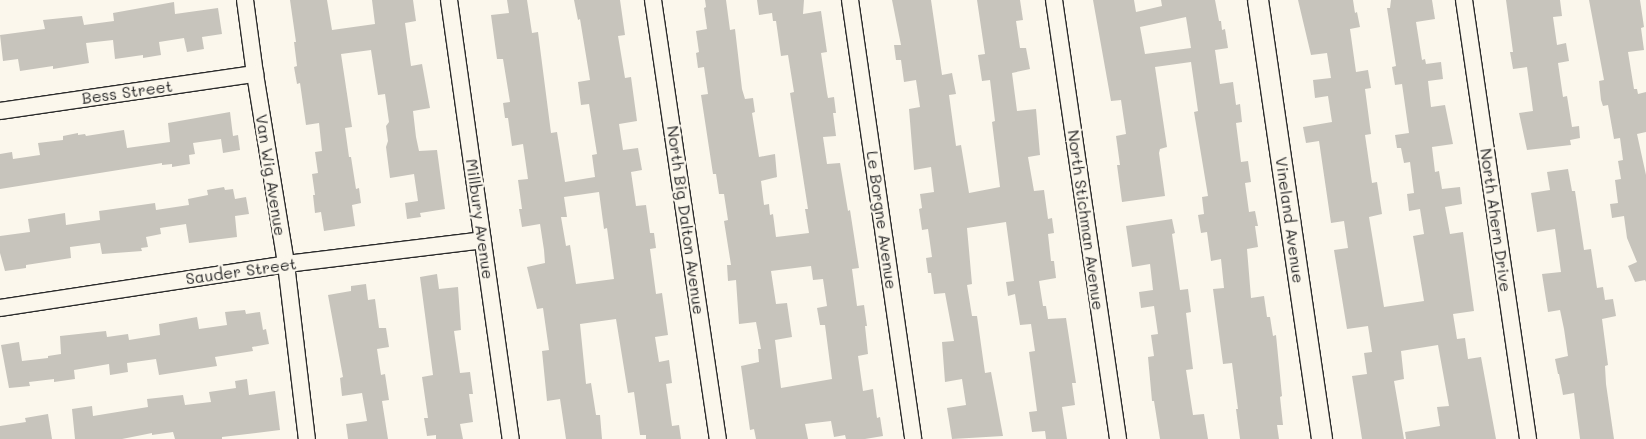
<!DOCTYPE html>
<style>
body{margin:0}
#map{position:relative;width:1646px;height:439px;overflow:hidden;background:#fbf7ec;font-family:Mali,sans-serif}
div>[style]{position:absolute}
[style*='--x']{left:calc(var(--x)*1px);top:calc(var(--y)*1px);width:calc(var(--w)*1px);rotate:calc(var(--a)*1deg)}
.building>*{inset:0;background:#c7c4bc}
.roads{filter:drop-shadow(1px 0 #2b2b2b) drop-shadow(-1px 0 #2b2b2b) drop-shadow(0 1px #2b2b2b) drop-shadow(0 -1px #2b2b2b)}
.minor>*{height:16px;margin:-8px;padding:0 8px;transform-origin:8px;border-radius:8px;background:#fbf7ec}
.tertiary>*{height:20px;margin:-10px;padding:0 10px;transform-origin:10px;border-radius:10px;background:#fbf7ec}
span{translate:-50% -50%;white-space:nowrap;text-align:center;line-height:1.15;-webkit-text-stroke:4.5px #fbf7ec;paint-order:stroke}
.street-label{font-size:16px;color:#2b2b2b}
</style>
<div id="map">
<div class="building">
<i style="clip-path:polygon(290px 0,327px 0,332px 30px,375px 24px,372px 0,413px 0,416px 21px,405px 23px,411px 66px,422px 64px,430px 108px,413px 111px,416px 137px,419px 151px,437px 150px,445px 209px,420px 213px,421px 217px,407px 219px,405px 203px,418px 201px,414px 174px,390px 178px,386px 147px,388px 141px,386px 126px,389px 122px,385px 94px,378px 95px,371px 50px,341px 54px,352px 127px,345px 128px,349px 157px,351px 157px,356px 189px,359px 188px,361px 203px,352px 205px,355px 226px,324px 231px,321px 212px,315px 213px,313px 195px,315px 195px,312px 174px,318px 173px,315px 152px,322px 151px,319px 123px,306px 125px,300px 83px,297px 84px,294px 67px,297px 66px,294px 42px,296px 42px)"></i>
<i style="clip-path:polygon(evenodd,507px 0,527px 0,532px 33px,538px 32px,551px 133px,557px 132px,565px 182px,595px 177px,592px 155px,597px 154px,589px 104px,581px 105px,578px 82px,590px 80px,580px 19px,578px 20px,574px 0,620px 0,625px 35px,618px 36px,625px 78px,631px 77px,637px 121px,619px 124px,623px 150px,638px 148px,642px 170px,631px 172px,636px 206px,646px 205px,650px 233px,654px 233px,656px 248px,650px 249px,656px 294px,662px 293px,668px 335px,655px 337px,659px 362px,669px 360px,672px 383px,666px 384px,672px 426px,679px 425px,681px 439px,646px 439px,646px 435px,640px 435px,634px 392px,628px 393px,616px 319px,580px 324px,586px 384px,591px 383px,596px 415px,600px 415px,602px 439px,566px 439px,560px 399px,547px 401px,542px 351px,549px 350px,543px 308px,537px 309px,527px 267px,545px 263px,544px 250px,540px 224px,522px 227px,519px 209px,522px 209px,518px 180px,528px 179px,523px 144px,512px 146px,508px 118px,505px 118px,503px 103px,510px 102px,503px 59px,497px 59px,491px 15px,509px 13px,507px 0,599px 192px,604px 229px,607px 228px,614px 279px,576px 284px,570px 245px,566px 246px,561px 217px,567px 217px,564px 197px,599px 192px)"></i>
<i style="clip-path:polygon(evenodd,705px 0,726px 0,730px 30px,735px 29px,742px 89px,745px 99px,753px 98px,755px 112px,752px 113px,759px 157px,775px 154px,777px 177px,761px 181px,764px 205px,769px 204px,770px 215px,773px 214px,776px 237px,809px 233px,805px 209px,808px 209px,790px 93px,794px 92px,788px 55px,781px 56px,776px 21px,773px 21px,772px 13px,759px 15px,757px 0,804px 0,803px 14px,821px 11px,827px 52px,821px 53px,827px 93px,828px 98px,834px 97px,836px 113px,833px 113px,836px 136px,823px 137px,827px 164px,840px 163px,848px 211px,850px 210px,859px 268px,852px 269px,857px 306px,864px 305px,867px 326px,865px 326px,868px 354px,858px 356px,863px 391px,873px 389px,877px 418px,880px 417px,883px 436px,865px 439px,846px 439px,845px 435px,834px 437px,831px 421px,805px 424px,808px 439px,756px 439px,754px 429px,750px 430px,741px 366px,759px 362px,758px 349px,761px 349px,756px 322px,739px 324px,736px 280px,728px 281px,727px 265px,731px 265px,724px 221px,728px 220px,724px 194px,719px 194px,716px 174px,713px 174px,701px 95px,708px 94px,704px 67px,698px 68px,696px 53px,699px 52px,696px 31px,707px 29px,704px 8px,706px 7px,705px 0,811px 266px,813px 280px,823px 279px,827px 306px,817px 308px,820px 325px,825px 325px,832px 379px,781px 388px,775px 340px,792px 337px,787px 303px,776px 304px,771px 271px,811px 266px)"></i>
<i style="clip-path:polygon(892px 0,931px 0,942px 75px,952px 73px,956px 94px,949px 95px,956px 146px,961px 145px,969px 193px,1000px 187px,992px 122px,995px 121px,990px 80px,982px 81px,978px 55px,985px 54px,977px 0,1020px 0,1023px 20px,1016px 21px,1020px 48px,1026px 48px,1030px 69px,1012px 73px,1017px 111px,1036px 109px,1040px 155px,1028px 157px,1034px 191px,1044px 190px,1048px 219px,1052px 218px,1054px 233px,1048px 234px,1051px 261px,1054px 261px,1056px 278px,1039px 281px,1043px 306px,1046px 306px,1048px 319px,1066px 318px,1076px 383px,1072px 383px,1075px 405px,1062px 407px,1067px 439px,1046px 439px,1045px 431px,1032px 432px,1029px 412px,1037px 411px,1029px 352px,1035px 351px,1031px 324px,1020px 325px,1015px 294px,1008px 296px,1006px 282px,1014px 281px,1006px 222px,967px 228px,972px 284px,967px 285px,972px 316px,977px 316px,985px 373px,991px 372px,1003px 436px,952px 439px,947px 408px,966px 405px,962px 379px,945px 382px,942px 342px,954px 341px,945px 293px,934px 294px,931px 273px,928px 273px,926px 258px,932px 257px,928px 229px,922px 230px,919px 209px,922px 208px,920px 194px,934px 192px,931px 167px,914px 170px,909px 109px,920px 107px,916px 80px,904px 82px,901px 60px,896px 60px,894px 45px,901px 45px)"></i>
<i style="clip-path:polygon(evenodd,1093px 0,1134px 0,1136px 12px,1162px 6px,1161px 0,1215px 0,1219px 21px,1221px 21px,1222px 30px,1225px 29px,1228px 48px,1215px 50px,1220px 84px,1233px 82px,1236px 105px,1240px 104px,1242px 122px,1236px 123px,1241px 162px,1248px 161px,1251px 182px,1245px 183px,1249px 212px,1255px 211px,1258px 226px,1255px 226px,1258px 247px,1247px 249px,1251px 298px,1264px 296px,1267px 317px,1270px 317px,1273px 336px,1276px 335px,1282px 396px,1280px 397px,1283px 425px,1277px 425px,1279px 439px,1240px 439px,1236px 409px,1238px 409px,1232px 363px,1223px 364px,1213px 289px,1224px 288px,1221px 259px,1211px 261px,1207px 232px,1201px 233px,1198px 215px,1204px 214px,1202px 197px,1208px 196px,1194px 112px,1198px 111px,1191px 62px,1155px 67px,1167px 147px,1160px 149px,1159px 153px,1165px 196px,1122px 202px,1117px 165px,1120px 165px,1116px 136px,1126px 134px,1121px 100px,1111px 101px,1093px 0,1186px 17px,1191px 48px,1145px 54px,1140px 27px,1186px 17px)"></i>
<i style="clip-path:polygon(1298px 0,1353px 0,1355px 13px,1357px 12px,1360px 27px,1350px 29px,1356px 72px,1368px 70px,1371px 88px,1365px 89px,1371px 134px,1365px 135px,1372px 183px,1377px 182px,1382px 214px,1369px 217px,1384px 307px,1424px 301px,1413px 236px,1424px 234px,1420px 209px,1409px 211px,1407px 194px,1414px 193px,1410px 162px,1404px 163px,1401px 148px,1397px 148px,1395px 135px,1409px 133px,1402px 84px,1395px 85px,1392px 67px,1396px 66px,1387px 8px,1390px 8px,1391px 0,1432px 0,1435px 19px,1416px 22px,1422px 60px,1425px 59px,1426px 64px,1441px 62px,1443px 79px,1428px 81px,1431px 107px,1445px 105px,1453px 144px,1432px 147px,1435px 172px,1439px 171px,1442px 189px,1460px 187px,1462px 204px,1445px 207px,1450px 234px,1463px 232px,1474px 311px,1453px 314px,1457px 339px,1465px 338px,1468px 359px,1481px 357px,1496px 439px,1406px 439px,1405px 432px,1440px 426px,1437px 407px,1449px 406px,1438px 345px,1401px 351px,1404px 379px,1394px 381px,1404px 439px,1362px 439px,1352px 376px,1367px 374px,1364px 353px,1372px 352px,1368px 326px,1347px 329px,1334px 250px,1348px 248px,1344px 221px,1331px 223px,1319px 141px,1306px 143px,1303px 127px,1332px 122px,1328px 96px,1315px 98px,1313px 80px,1331px 78px,1327px 53px,1311px 55px)"></i>
<i style="clip-path:polygon(1506px 0,1560px 0,1562px 16px,1553px 17px,1557px 45px,1566px 43px,1569px 61px,1558px 63px,1563px 97px,1567px 96px,1572px 127px,1579px 126px,1580px 138px,1570px 140px,1571px 145px,1527px 150px,1519px 113px,1533px 111px,1527px 67px,1513px 69px,1510px 52px,1513px 52px)"></i>
<i style="clip-path:polygon(1589px 0,1640px 0,1644px 27px,1641px 28px,1644px 50px,1628px 52px,1634px 89px,1637px 89px,1638px 94px,1646px 92px,1646px 132px,1637px 134px,1646px 175px,1646px 282px,1645px 280px,1635px 282px,1628px 266px,1637px 262px,1627px 238px,1624px 216px,1612px 218px,1610px 204px,1618px 203px,1615px 180px,1621px 179px,1618px 161px,1623px 160px,1620px 138px,1614px 139px,1608px 105px,1603px 106px,1601px 100px,1599px 81px,1604px 80px)"></i>
<i style="clip-path:polygon(174px 2px,175px 14px,218px 8px,222px 34px,202px 37px,204px 49px,187px 52px,184px 38px,159px 42px,161px 55px,143px 58px,143px 55px,115px 59px,113px 40px,86px 43px,89px 63px,53px 69px,53px 66px,20px 71px,18px 59px,3px 61px,0 35px,45px 29px,43px 20px,82px 16px,84px 25px,114px 21px,113px 13px)"></i>
<i style="clip-path:polygon(230px 112px,233px 136px,238px 135px,240px 150px,223px 153px,221px 139px,193px 143px,195px 154px,189px 155px,190px 164px,172px 167px,172px 164px,162px 165px,162px 163px,0 189px,0 154px,12px 152px,13px 159px,40px 155px,38px 143px,63px 140px,63px 136px,78px 133px,78px 135px,85px 134px,86px 136px,124px 130px,127px 148px,170px 142px,168px 123px)"></i>
<i style="clip-path:polygon(1568px 169px,1572px 191px,1575px 191px,1584px 250px,1591px 249px,1597px 288px,1603px 287px,1605px 300px,1613px 299px,1616px 316px,1602px 319px,1608px 365px,1605px 366px,1606px 384px,1614px 439px,1580px 439px,1574px 393px,1563px 395px,1559px 374px,1558px 374px,1555px 359px,1568px 356px,1564px 329px,1560px 310px,1548px 312px,1542px 274px,1561px 272px,1555px 229px,1537px 232px,1531px 193px,1550px 190px,1547px 172px)"></i>
<i style="clip-path:polygon(224px 187px,225px 190px,233px 189px,235px 199px,246px 197px,249px 214px,235px 216px,237px 237px,189px 243px,186px 224px,160px 228px,161px 234px,146px 237px,148px 247px,141px 248px,142px 251px,102px 254px,100px 243px,70px 247px,71px 258px,26px 265px,26px 268px,5px 271px,0 253px,0 236px,30px 232px,28px 219px,65px 213px,66px 225px,100px 220px,99px 211px,155px 203px,156px 210px,189px 205px,188px 199px,208px 195px,207px 190px)"></i>
<i style="clip-path:polygon(1172px 219px,1175px 233px,1172px 234px,1180px 290px,1188px 289px,1191px 312px,1186px 313px,1193px 369px,1186px 370px,1193px 415px,1204px 414px,1208px 439px,1160px 439px,1154px 401px,1152px 401px,1148px 357px,1154px 356px,1151px 335px,1158px 334px,1154px 306px,1141px 308px,1139px 292px,1153px 290px,1150px 264px,1132px 267px,1126px 226px)"></i>
<i style="clip-path:polygon(437px 274px,439px 289px,458px 287px,461px 330px,454px 331px,460px 373px,470px 372px,473px 394px,469px 394px,473px 422px,460px 424px,463px 439px,436px 439px,436px 435px,427px 436px,424px 418px,428px 418px,422px 377px,433px 375px,420px 277px)"></i>
<i style="clip-path:polygon(366px 284px,368px 300px,375px 299px,379px 328px,386px 328px,389px 347px,377px 349px,381px 375px,385px 374px,389px 400px,382px 401px,388px 439px,348px 439px,346px 424px,367px 421px,362px 393px,342px 396px,340px 378px,343px 377px,328px 295px,351px 291px,351px 286px)"></i>
<i style="clip-path:polygon(245px 310px,246px 314px,260px 312px,263px 330px,266px 329px,269px 344px,252px 347px,253px 351px,215px 357px,217px 366px,159px 375px,156px 359px,127px 363px,128px 372px,110px 375px,109px 364px,74px 370px,75px 379px,54px 382px,54px 379px,29px 382px,30px 386px,9px 388px,1px 345px,19px 342px,22px 361px,48px 358px,48px 356px,61px 354px,60px 336px,106px 331px,107px 337px,128px 334px,129px 340px,160px 335px,159px 324px,197px 317px,199px 329px,227px 325px,225px 312px)"></i>
<i style="clip-path:polygon(247px 379px,249px 395px,275px 391px,280px 430px,222px 437px,222px 439px,175px 439px,173px 432px,152px 435px,152px 433px,122px 439px,75px 439px,72px 409px,92px 406px,93px 416px,148px 407px,147px 399px,183px 395px,185px 405px,211px 402px,209px 392px,236px 388px,235px 381px)"></i>
<i style="clip-path:polygon(48px 414px,52px 439px,0 439px,0 426px,26px 422px,25px 418px)"></i>
</div>
<div class="roads">
<div class="minor">
<i style="--x:245;--y:0;--w:75;--a:82.3"></i>
<i style="--x:255;--y:74;--w:193;--a:80.7"></i>
<i style="--x:286;--y:264;--w:176;--a:83.2"></i>
<i style="--x:449;--y:0;--w:443;--a:82"></i>
<i style="--x:653;--y:0;--w:444;--a:81.6"></i>
<i style="--x:850;--y:0;--w:443;--a:81.8"></i>
<i style="--x:1054;--y:0;--w:444;--a:81.7"></i>
<i style="--x:1464;--y:0;--w:444;--a:81.7"></i>
<i style="--x:0;--y:111;--w:258;--a:-8.3"></i>
<i style="--x:0;--y:308;--w:289;--a:-8.7"></i>
<i style="--x:286;--y:264;--w:198;--a:-6.9"></i>
</div>
<div class="tertiary">
<i style="--x:1258;--y:0;--w:444;--a:81.7"></i>
</div>
</div>
<div class="street-label">
<span style="left:127px;top:92px;rotate:-8deg">Bess Street</span>
<span style="left:271px;top:175px;rotate:81deg">Van Wig Avenue</span>
<span style="left:480px;top:219px;rotate:82deg">Millbury Avenue</span>
<span style="left:686px;top:220px;rotate:82deg">North Big Dalton Avenue</span>
<span style="left:882px;top:220px;rotate:82deg">Le Borgne Avenue</span>
<span style="left:1086px;top:220px;rotate:82deg">North Stichman Avenue</span>
<span style="left:1290px;top:220px;rotate:82deg">Vineland Avenue</span>
<span style="left:1496px;top:220px;rotate:82deg">North Ahern Drive</span>
<span style="left:241px;top:271px;rotate:-8deg">Sauder Street</span>
</div>
</div>
